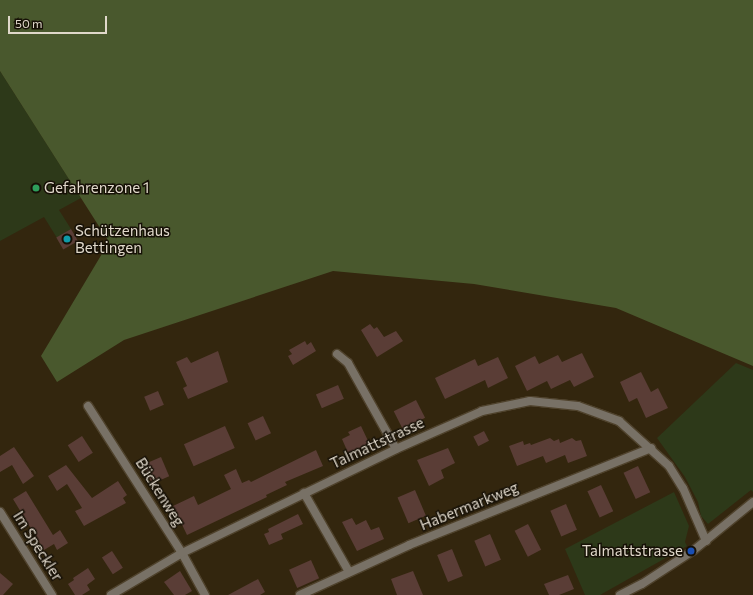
<!DOCTYPE html>
<meta charset="utf-8">
<style>
body{margin:0}
#map{position:relative;width:753px;height:595px;overflow:hidden;background:#33260e;font-family:Commissioner,sans-serif}
div>[style]{position:absolute}
[style*='--x']{left:calc(var(--x)*1px);top:calc(var(--y)*1px);width:calc(var(--w)*1px);rotate:calc(var(--a)*1deg)}
.green>*{inset:0;background:#2d3919}
.forest>*{inset:0;background:#49582d}
.building>*{inset:0;background:#5a3d36;transform-origin:0 0}
.roads{filter:drop-shadow(1px 0 #4f422c) drop-shadow(-1px 0 #4f422c) drop-shadow(0 1px #4f422c) drop-shadow(0 -1px #4f422c)}
.minor>*{height:8px;margin:-4px;padding:0 4px;transform-origin:4px;border-radius:4px;background:#787166}
.tertiary>*{height:8px;margin:-4px;padding:0 4px;transform-origin:4px;border-radius:4px;background:#787166}
.dots>*{width:11px;height:11px;translate:-50% -50%;box-sizing:border-box;border:2px solid #161006;border-radius:50%}
span{translate:-50% -50%;white-space:nowrap;text-align:center;line-height:1.15;-webkit-text-stroke:3px #161006;paint-order:stroke}
.poi-label{font-size:15px;color:#e0d8ca}
.left{translate:0 -50%;text-align:left}
.right{translate:-100% -50%;text-align:right}
.street-label{font-size:15px;color:#e0d8ca}
.scale{position:absolute;left:8px;top:16px;width:99px;height:18px;box-sizing:border-box;border:2px solid #e0d8ca;border-top:0;padding-left:5px;font-size:12px;line-height:14px;white-space:nowrap;color:#e0d8ca;-webkit-text-stroke:3px #161006;paint-order:stroke}
</style>
<div id="map">
<div class="green">
<i style="clip-path:polygon(0 71px,81px 198px,59px 210px,71px 229px,57px 238px,44px 217px,0 241px)"></i>
<i style="clip-path:polygon(736px 363px,753px 370px,753px 492px,751px 490px,708px 524px,701px 516px,698px 502px,685px 477px,657px 438px)"></i>
<i style="clip-path:polygon(674px 492px,689px 526px,685px 542px,687px 546px,600px 595px,585px 595px,565px 549px)"></i>
</div>
<div class="forest">
<i style="clip-path:polygon(0 0,753px 0,753px 366px,616px 308px,474px 284px,333px 271px,124px 340px,57px 382px,41px 356px,109px 242px,0 71px)"></i>
</div>
<div class="building">
<i style="left:71px;top:229px;width:14px;height:17px;rotate:60deg"></i>
<i style="clip-path:polygon(370px 324px,374px 329px,377px 327px,384px 337px,396px 331px,403px 341px,377px 357px,361px 330px)"></i>
<i style="clip-path:polygon(305px 341px,307px 345px,311px 342px,316px 351px,293px 365px,288px 356px,292px 354px,289px 350px)"></i>
<i style="clip-path:polygon(218px 351px,228px 382px,188px 399px,183px 388px,187px 386px,176px 362px,187px 357px,191px 363px)"></i>
<i style="clip-path:polygon(582px 353px,594px 377px,574px 387px,570px 380px,551px 389px,547px 381px,527px 391px,515px 366px,535px 356px,539px 364px,558px 355px,562px 362px)"></i>
<i style="clip-path:polygon(498px 357px,508px 378px,488px 388px,485px 380px,445px 399px,435px 378px,475px 359px,478px 366px)"></i>
<i style="clip-path:polygon(641px 372px,651px 392px,658px 388px,668px 408px,646px 418px,637px 398px,629px 402px,620px 382px)"></i>
<i style="left:338px;top:385px;width:15px;height:24px;rotate:67deg"></i>
<i style="left:158px;top:391px;width:15px;height:15px;rotate:67deg"></i>
<i style="left:416px;top:400px;width:20px;height:25px;rotate:63deg"></i>
<i style="left:263px;top:416px;width:19px;height:17px;rotate:65deg"></i>
<i style="left:225px;top:426px;width:24px;height:45px;rotate:66deg"></i>
<i style="clip-path:polygon(361px 426px,370px 445px,349px 455px,342px 439px,350px 435px,348px 432px)"></i>
<i style="left:484px;top:431px;width:11px;height:12px;rotate:63deg"></i>
<i style="left:82px;top:436px;width:20px;height:17px;rotate:57deg"></i>
<i style="clip-path:polygon(550px 438px,554px 441px,559px 439px,560px 443px,572px 438px,576px 441px,581px 440px,587px 456px,568px 463px,565px 455px,546px 463px,543px 456px,517px 466px,509px 446px,523px 441px,524px 445px,530px 443px,531px 445px)"></i>
<i style="clip-path:polygon(14px 447px,34px 476px,23px 484px,12px 465px,0 472px,0 456px)"></i>
<i style="clip-path:polygon(448px 448px,455px 463px,441px 470px,444px 478px,429px 486px,417px 460px)"></i>
<i style="clip-path:polygon(316px 450px,323px 466px,285px 482px,287px 485px,266px 495px,267px 497px,187px 535px,173px 506px,194px 496px,198px 505px,231px 489px,224px 475px,236px 469px,242px 483px,249px 480px,251px 482px)"></i>
<i style="left:161px;top:457px;width:21px;height:19px;rotate:67deg"></i>
<i style="clip-path:polygon(66px 465px,92px 498px,118px 481px,127px 495px,123px 498px,126px 503px,84px 526px,75px 511px,82px 508px,67px 484px,57px 491px,48px 476px)"></i>
<i style="left:638px;top:466px;width:29px;height:16px;rotate:65deg"></i>
<i style="left:601px;top:485px;width:29px;height:15px;rotate:65deg"></i>
<i style="left:415px;top:490px;width:28px;height:19px;rotate:67deg"></i>
<i style="clip-path:polygon(26px 491px,53px 535px,60px 530px,68px 543px,57px 550px,54px 544px,44px 550px,13px 499px)"></i>
<i style="left:566px;top:504px;width:28px;height:17px;rotate:67deg"></i>
<i style="clip-path:polygon(298px 514px,303px 524px,281px 534px,283px 539px,269px 545px,264px 534px,269px 532px,268px 529px)"></i>
<i style="clip-path:polygon(352px 518px,356px 525px,366px 520px,371px 530px,379px 527px,384px 539px,357px 551px,342px 522px)"></i>
<i style="left:528px;top:524px;width:29px;height:15px;rotate:63deg"></i>
<i style="left:490px;top:534px;width:28px;height:17px;rotate:67deg"></i>
<i style="left:452px;top:549px;width:29px;height:16px;rotate:68deg"></i>
<i style="left:112px;top:551px;width:20px;height:12px;rotate:57deg"></i>
<i style="left:311px;top:560px;width:20px;height:24px;rotate:66deg"></i>
<i style="clip-path:polygon(88px 568px,95px 579px,87px 585px,90px 590px,82px 595px,75px 595px,68px 584px,74px 580px,73px 578px)"></i>
<i style="clip-path:polygon(180px 571px,192px 591px,185px 595px,174px 595px,164px 582px)"></i>
<i style="clip-path:polygon(413px 571px,423px 595px,397px 595px,391px 579px)"></i>
<i style="clip-path:polygon(0 573px,13px 584px,3px 595px,0 595px)"></i>
<i style="clip-path:polygon(568px 575px,574px 589px,559px 595px,549px 595px,544px 584px)"></i>
<i style="clip-path:polygon(258px 579px,265px 592px,260px 595px,228px 595px)"></i>
</div>
<div class="roads">
<div class="minor">
<i style="--x:337;--y:354;--w:14;--a:39"></i>
<i style="--x:348;--y:363;--w:98;--a:60.8"></i>
<i style="--x:88;--y:406;--w:174;--a:57.4"></i>
<i style="--x:182;--y:553;--w:48;--a:61.3"></i>
<i style="--x:304;--y:493;--w:91;--a:60.3"></i>
<i style="--x:0;--y:512;--w:98;--a:57.9"></i>
<i style="--x:111;--y:595;--w:82;--a:-30.6"></i>
<i style="--x:182;--y:553;--w:238;--a:-25.9"></i>
<i style="--x:396;--y:449;--w:94;--a:-23.8"></i>
<i style="--x:482;--y:411;--w:49;--a:-11.8"></i>
<i style="--x:530;--y:401;--w:48;--a:5.9"></i>
<i style="--x:578;--y:406;--w:44;--a:20.1"></i>
<i style="--x:619;--y:421;--w:67;--a:42"></i>
<i style="--x:669;--y:466;--w:26;--a:58"></i>
<i style="--x:683;--y:488;--w:58;--a:66.5"></i>
<i style="--x:300;--y:595;--w:120;--a:-24.6"></i>
<i style="--x:409;--y:545;--w:261;--a:-21.8"></i>
</div>
<div class="tertiary">
<i style="--x:620;--y:595;--w:25;--a:-27"></i>
<i style="--x:642;--y:584;--w:62;--a:-33.2"></i>
<i style="--x:694;--y:550;--w:76;--a:-39.1"></i>
</div>
</div>
<div class="dots">
<i style="left:36px;top:188px;background:#2e9e5b"></i>
<i style="left:67px;top:239px;background:#0f9aa8"></i>
<i style="left:691px;top:551px;background:#1a4fb4"></i>
</div>
<div class="poi-label">
<span class="left" style="left:44px;top:188px">Gefahrenzone 1</span>
<span class="left" style="left:75px;top:239px">Schützenhaus<br>Bettingen</span>
<span class="right" style="left:683px;top:551px">Talmattstrasse</span>
</div>
<div class="street-label">
<span style="left:377px;top:443px;rotate:-25deg">Talmattstrasse</span>
<span style="left:160px;top:492px;rotate:58deg">Bückenweg</span>
<span style="left:469px;top:506px;rotate:-22deg">Habermarkweg</span>
<span style="left:38px;top:546px;rotate:58deg">Im Speckler</span>
</div>
<div class="scale">50 m</div>
</div>
